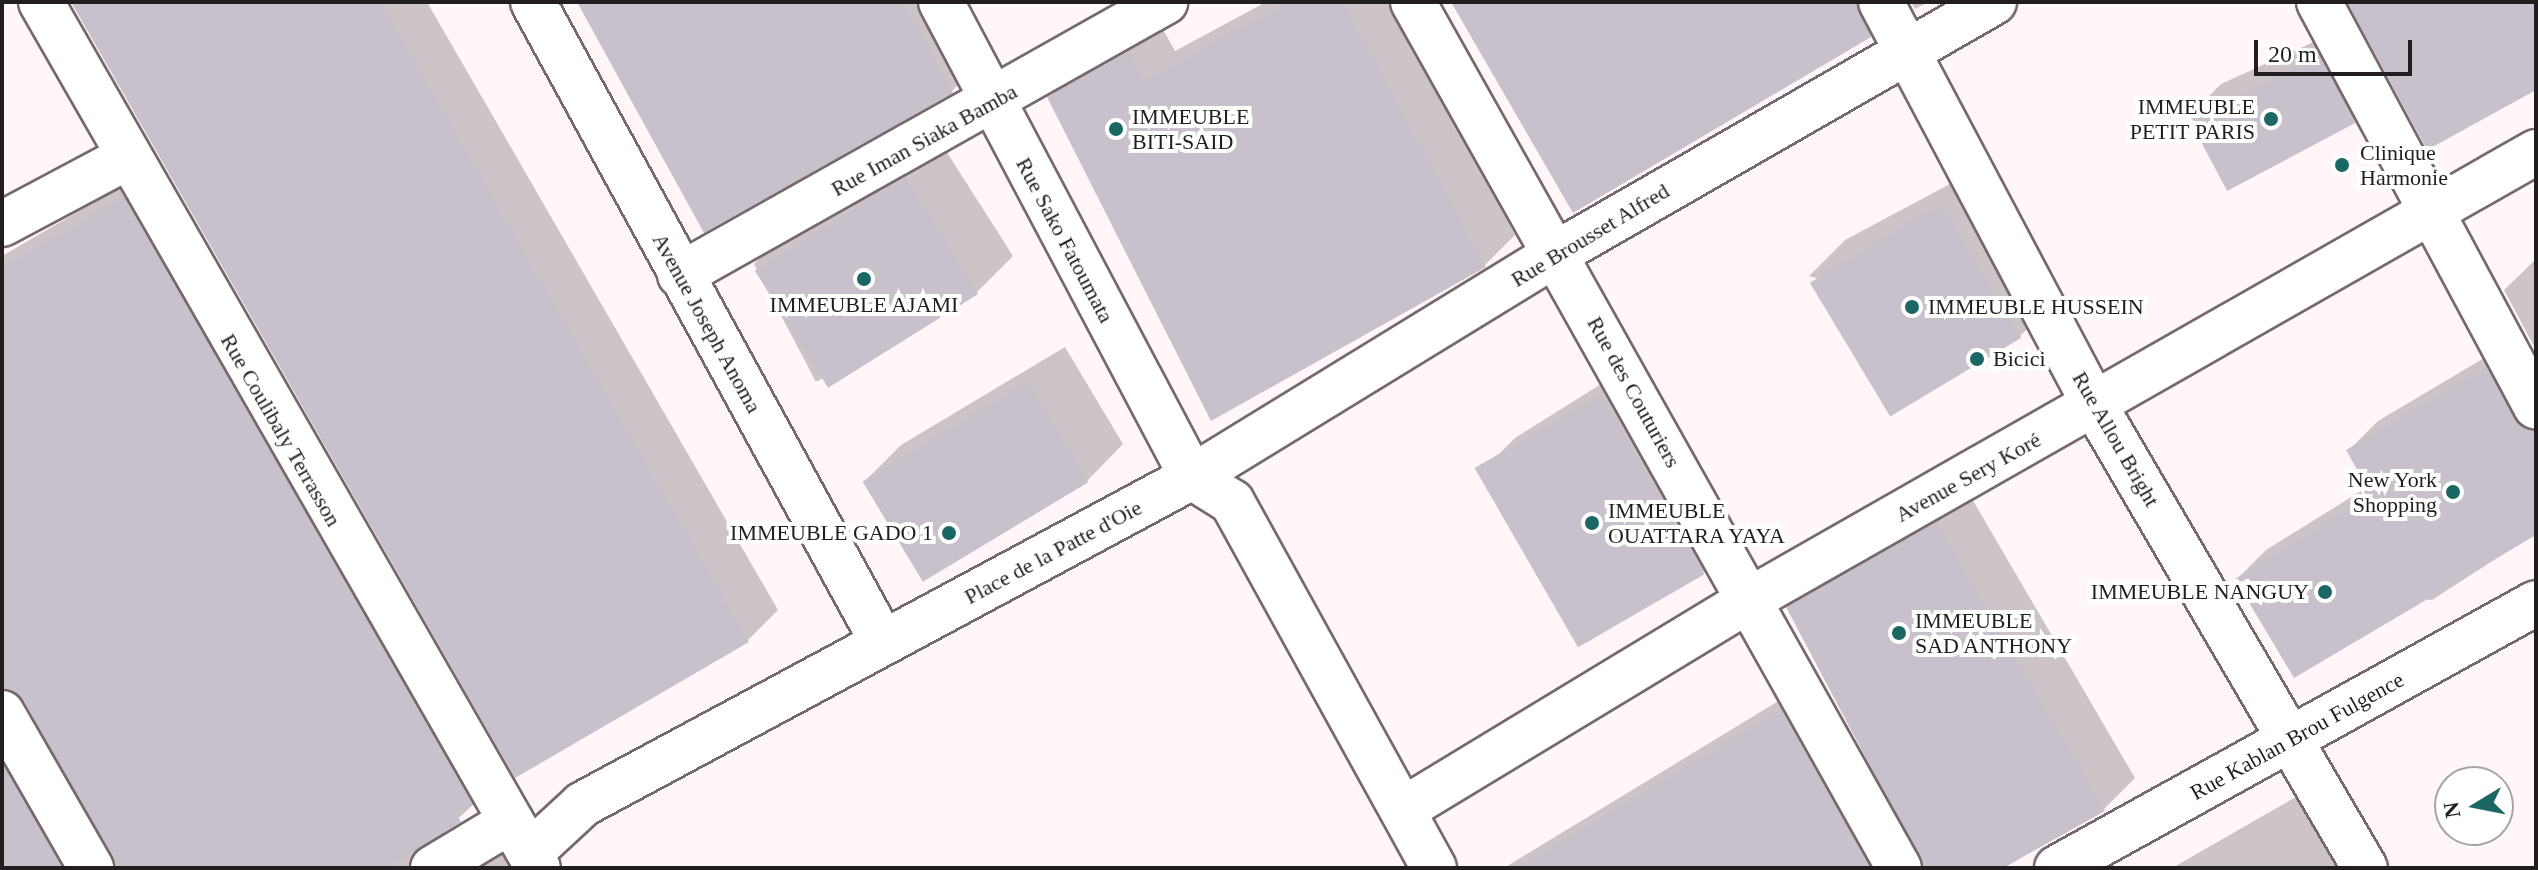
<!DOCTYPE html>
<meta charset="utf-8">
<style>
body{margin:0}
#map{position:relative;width:2538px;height:870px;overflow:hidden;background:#fff6fa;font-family:"Times New Roman",serif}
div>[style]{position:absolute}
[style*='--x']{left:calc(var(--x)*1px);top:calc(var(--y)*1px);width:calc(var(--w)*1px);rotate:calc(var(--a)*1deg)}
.shadow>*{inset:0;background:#0003}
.building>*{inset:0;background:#c8c0cb;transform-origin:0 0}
.roads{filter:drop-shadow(2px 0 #75686e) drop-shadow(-2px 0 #75686e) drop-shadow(0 2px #75686e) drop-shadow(0 -2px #75686e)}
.minor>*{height:44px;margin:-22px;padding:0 22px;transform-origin:22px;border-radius:22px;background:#fff}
.dots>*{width:22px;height:22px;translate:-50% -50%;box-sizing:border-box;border:4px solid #fff;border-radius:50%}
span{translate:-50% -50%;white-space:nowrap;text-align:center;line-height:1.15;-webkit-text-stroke:8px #fff;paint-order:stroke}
.poi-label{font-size:22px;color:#221d1f}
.right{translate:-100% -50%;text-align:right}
.left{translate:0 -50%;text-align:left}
.street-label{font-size:22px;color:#221d1f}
.frame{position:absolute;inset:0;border:4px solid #221d1f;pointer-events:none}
.north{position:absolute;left:2434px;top:766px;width:80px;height:80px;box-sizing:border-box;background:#fff;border:2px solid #a7a5a5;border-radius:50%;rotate:260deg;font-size:22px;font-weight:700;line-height:32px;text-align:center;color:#221d1f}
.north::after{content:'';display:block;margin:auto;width:28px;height:36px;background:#1a6763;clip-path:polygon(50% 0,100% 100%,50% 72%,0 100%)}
.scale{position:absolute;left:2254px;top:40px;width:158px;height:36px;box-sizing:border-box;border:4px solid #221d1f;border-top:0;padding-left:10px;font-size:24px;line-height:28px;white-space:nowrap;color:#221d1f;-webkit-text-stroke:6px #fff;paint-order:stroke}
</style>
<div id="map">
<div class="shadow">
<i style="clip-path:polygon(76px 2px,427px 2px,778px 610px,748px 640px)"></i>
<i style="clip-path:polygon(579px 2px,952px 2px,983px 59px,952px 91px,704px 230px)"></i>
<i style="clip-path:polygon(1266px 2px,1390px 2px,1515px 235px,1484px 266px,1050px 97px,1080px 67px,1159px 22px,1175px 51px)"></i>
<i style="clip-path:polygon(1453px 2px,1901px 2px,1902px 4px,1870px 36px)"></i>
<i style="clip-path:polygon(1911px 2px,1928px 2px,1915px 9px)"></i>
<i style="clip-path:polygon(2351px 25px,2386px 90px,2354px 121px,2229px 186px,2190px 115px,2221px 84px)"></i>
<i style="clip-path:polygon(941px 143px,1013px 256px,977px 292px,816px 382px,754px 264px,790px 228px)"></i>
<i style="clip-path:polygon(evenodd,156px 166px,492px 788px,443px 832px,442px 848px,516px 836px,536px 868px,2px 868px,2px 256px,156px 166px,10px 690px,25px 699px,116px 858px,101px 849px,10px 690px)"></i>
<i style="clip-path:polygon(1978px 169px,2055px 301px,2019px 337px,1809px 276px,1845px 240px)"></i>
<i style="clip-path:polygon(2536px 259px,2536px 350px,2504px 290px)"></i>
<i style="clip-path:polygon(2516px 339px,2536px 373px,2536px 533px,2432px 600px,2237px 579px,2266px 550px,2369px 486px,2349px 450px,2378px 421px)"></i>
<i style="clip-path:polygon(1065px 347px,1123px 444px,1087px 481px,865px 481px,901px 445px)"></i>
<i style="clip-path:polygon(1638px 361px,1739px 536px,1703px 572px,1586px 643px,1479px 474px,1515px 438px)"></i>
<i style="clip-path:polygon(1968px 492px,2135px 778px,2104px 809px,2003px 868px,1504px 868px,1813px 680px,1908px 849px,1925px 859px,1789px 608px,1820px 576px)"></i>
<i style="clip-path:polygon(2301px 794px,2343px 868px,2172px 868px)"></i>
</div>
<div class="building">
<i style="clip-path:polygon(71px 2px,380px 2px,749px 642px,515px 778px)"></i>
<i style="clip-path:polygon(577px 2px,904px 2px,953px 93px,704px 233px)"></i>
<i style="clip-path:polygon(1289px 2px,1343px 2px,1486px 267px,1211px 421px,1047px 97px,1128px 51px,1143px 81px)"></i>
<i style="clip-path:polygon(1451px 2px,1856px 2px,1871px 37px,1573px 213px)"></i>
<i style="clip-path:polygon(2347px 2px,2536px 2px,2536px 90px,2427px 150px)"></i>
<i style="left:2319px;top:55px;width:77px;height:145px;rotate:62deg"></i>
<i style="left:905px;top:177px;width:138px;height:177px;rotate:58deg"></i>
<i style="clip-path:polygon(124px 197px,472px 804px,456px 813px,461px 822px,386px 868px,116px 868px,24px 701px,2px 688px,2px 268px)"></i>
<i style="left:1941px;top:204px;width:156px;height:153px;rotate:59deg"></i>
<i style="clip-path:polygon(2486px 367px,2514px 419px,2536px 432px,2536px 535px,2294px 678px,2235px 579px,2371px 494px,2346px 450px)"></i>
<i style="left:1028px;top:382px;width:117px;height:193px;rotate:59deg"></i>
<i style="left:1601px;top:395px;width:207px;height:146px;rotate:60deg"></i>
<i style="clip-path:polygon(1936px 522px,2105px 811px,2003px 868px,1924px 868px,1786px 607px)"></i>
<i style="clip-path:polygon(1781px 710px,1870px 868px,1516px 868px)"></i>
<i style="clip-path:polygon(2px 763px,62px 868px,2px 868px)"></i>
</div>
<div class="roads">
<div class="minor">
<i style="--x:41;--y:2;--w:998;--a:60.15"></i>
<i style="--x:533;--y:2;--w:730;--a:61.36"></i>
<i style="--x:941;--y:2;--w:537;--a:62.15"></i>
<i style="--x:1192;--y:477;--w:47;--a:32"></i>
<i style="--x:1232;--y:502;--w:418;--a:61.1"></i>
<i style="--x:1413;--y:2;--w:993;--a:60.7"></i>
<i style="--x:1881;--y:2;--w:457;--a:62.1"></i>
<i style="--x:2095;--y:406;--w:535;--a:59.7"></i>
<i style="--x:2319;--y:2;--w:459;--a:61.8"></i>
<i style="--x:2;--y:224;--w:140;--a:-28"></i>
<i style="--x:680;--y:275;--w:557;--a:-29.37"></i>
<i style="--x:2;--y:713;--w:179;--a:60.1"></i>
<i style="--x:1404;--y:809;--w:403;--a:-31.2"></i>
<i style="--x:1749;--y:600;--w:906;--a:-29.65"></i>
<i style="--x:530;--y:853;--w:72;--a:-42.8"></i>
<i style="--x:583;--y:804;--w:691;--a:-28.23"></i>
<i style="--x:1192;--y:477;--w:428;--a:-31.5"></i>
<i style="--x:1557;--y:253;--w:504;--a:-29.87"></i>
<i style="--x:433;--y:868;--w:91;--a:-31.1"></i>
<i style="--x:2057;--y:868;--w:547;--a:-28.95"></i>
</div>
</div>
<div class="dots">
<i style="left:2271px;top:119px;background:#1a6763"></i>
<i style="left:1116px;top:129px;background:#1a6763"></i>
<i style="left:2342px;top:165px;background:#1a6763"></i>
<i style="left:864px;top:279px;background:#1a6763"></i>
<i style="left:1912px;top:307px;background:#1a6763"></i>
<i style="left:1977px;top:359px;background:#1a6763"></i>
<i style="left:2453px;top:492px;background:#1a6763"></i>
<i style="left:1592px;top:523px;background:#1a6763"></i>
<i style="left:949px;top:533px;background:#1a6763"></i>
<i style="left:2325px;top:592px;background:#1a6763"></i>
<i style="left:1899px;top:633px;background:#1a6763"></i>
</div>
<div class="poi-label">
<span class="right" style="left:2255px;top:119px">IMMEUBLE<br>PETIT PARIS</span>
<span class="left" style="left:1132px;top:129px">IMMEUBLE<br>BITI-SAID</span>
<span class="left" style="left:2360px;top:165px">Clinique<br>Harmonie</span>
<span style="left:864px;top:305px">IMMEUBLE AJAMI</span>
<span class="left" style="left:1928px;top:307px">IMMEUBLE HUSSEIN</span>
<span class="left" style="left:1993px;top:359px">Bicici</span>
<span class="right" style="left:2437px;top:492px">New York<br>Shopping</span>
<span class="left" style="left:1608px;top:523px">IMMEUBLE<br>OUATTARA YAYA</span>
<span class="right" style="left:933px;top:533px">IMMEUBLE GADO 1</span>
<span class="right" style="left:2309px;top:592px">IMMEUBLE NANGUY</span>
<span class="left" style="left:1915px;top:633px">IMMEUBLE<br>SAD ANTHONY</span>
</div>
<div class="street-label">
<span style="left:924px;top:140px;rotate:-29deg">Rue Iman Siaka Bamba</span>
<span style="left:1590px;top:235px;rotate:-31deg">Rue Brousset Alfred</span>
<span style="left:1065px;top:240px;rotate:62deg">Rue Sako Fatoumata</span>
<span style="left:707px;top:323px;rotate:61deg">Avenue Joseph Anoma</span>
<span style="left:1634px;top:392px;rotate:61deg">Rue des Couturiers</span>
<span style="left:281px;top:430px;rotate:60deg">Rue Coulibaly Terrasson</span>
<span style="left:2116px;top:439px;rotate:60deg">Rue Allou Bright</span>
<span style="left:1968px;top:477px;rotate:-29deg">Avenue Sery Koré</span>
<span style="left:1053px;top:552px;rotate:-28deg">Place de la Patte d'Oie</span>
<span style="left:2297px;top:736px;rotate:-29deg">Rue Kablan Brou Fulgence</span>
</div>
<div class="frame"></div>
<div class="north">N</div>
<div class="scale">20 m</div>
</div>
